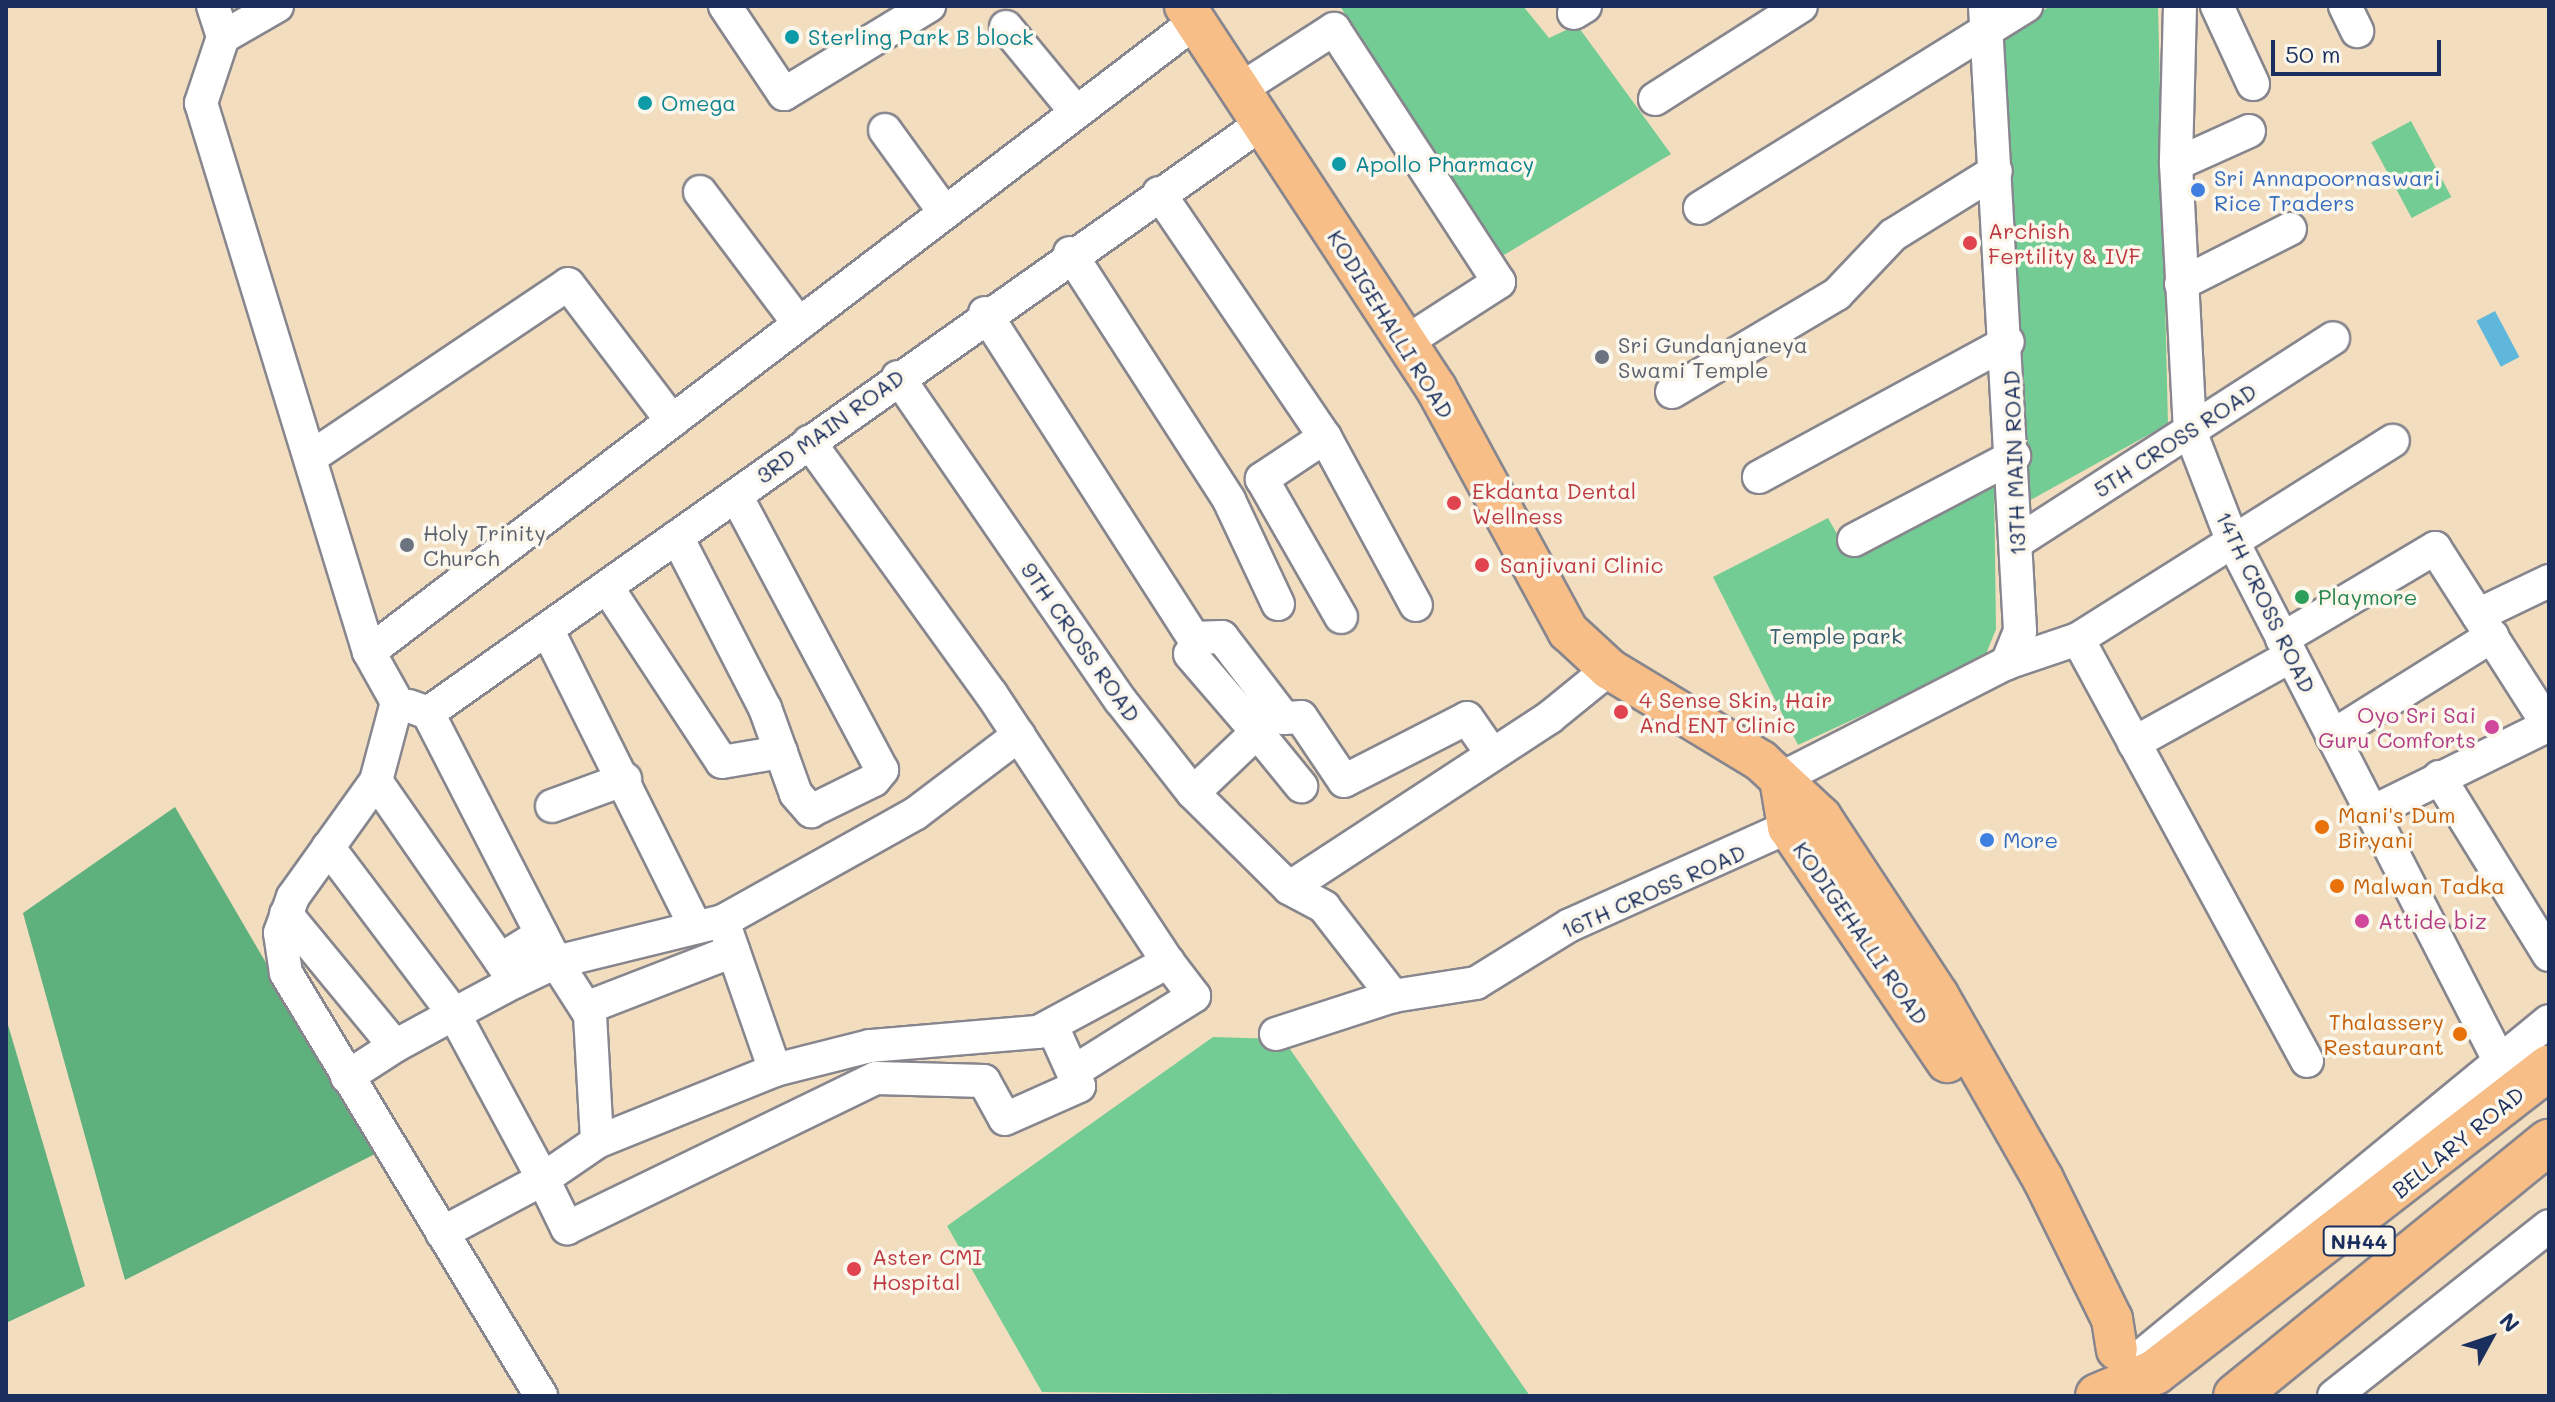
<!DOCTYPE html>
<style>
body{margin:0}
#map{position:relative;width:2555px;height:1402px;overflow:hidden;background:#f3ddbf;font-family:Mali,sans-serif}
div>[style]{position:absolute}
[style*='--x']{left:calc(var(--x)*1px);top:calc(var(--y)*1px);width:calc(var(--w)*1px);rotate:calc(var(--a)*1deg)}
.green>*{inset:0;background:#73cc93;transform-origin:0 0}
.forest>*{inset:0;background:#5eb07d}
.water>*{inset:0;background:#5fb7dc;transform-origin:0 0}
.roads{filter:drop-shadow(2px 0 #87868e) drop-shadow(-2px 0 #87868e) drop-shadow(0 2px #87868e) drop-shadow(0 -2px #87868e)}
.minor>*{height:32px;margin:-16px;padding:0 16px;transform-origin:16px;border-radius:16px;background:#fff}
.major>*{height:40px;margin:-20px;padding:0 20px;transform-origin:20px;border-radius:20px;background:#f7be87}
.highway>*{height:44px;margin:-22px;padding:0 22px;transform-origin:22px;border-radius:22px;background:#f7be87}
.dots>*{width:22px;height:22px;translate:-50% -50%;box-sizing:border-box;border:4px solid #fbf7ec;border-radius:50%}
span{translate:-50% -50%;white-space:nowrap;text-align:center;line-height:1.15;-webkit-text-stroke:7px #fbf7ec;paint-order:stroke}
.shield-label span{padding:2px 6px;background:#fbf7ec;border:2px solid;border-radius:6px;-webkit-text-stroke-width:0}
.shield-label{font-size:20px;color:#1b2f5e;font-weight:700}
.culture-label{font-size:22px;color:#0d838f}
.left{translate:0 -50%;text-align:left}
.shop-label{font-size:22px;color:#366cbe}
.health-label{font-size:22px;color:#be3a42}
.street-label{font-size:22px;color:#1b2f5e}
.worship-label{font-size:22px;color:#5b616d}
.leisure-label{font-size:22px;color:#27864d}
.park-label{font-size:22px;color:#355e6e}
.hotel-label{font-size:22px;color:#b23c85}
.right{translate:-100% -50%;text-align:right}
.food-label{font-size:22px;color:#c56008}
.frame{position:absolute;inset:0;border:8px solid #1b2f5e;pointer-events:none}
.north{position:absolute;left:2451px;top:1298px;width:80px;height:80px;-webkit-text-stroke:6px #fbf7ec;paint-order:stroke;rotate:50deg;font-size:22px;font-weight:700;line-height:32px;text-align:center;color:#1b2f5e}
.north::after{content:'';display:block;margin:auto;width:28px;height:36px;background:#1b2f5e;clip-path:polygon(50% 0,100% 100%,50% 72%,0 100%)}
.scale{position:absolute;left:2271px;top:40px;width:170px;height:36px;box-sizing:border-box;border:4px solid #1b2f5e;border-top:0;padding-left:10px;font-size:24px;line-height:28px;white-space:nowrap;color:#1b2f5e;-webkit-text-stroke:6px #fbf7ec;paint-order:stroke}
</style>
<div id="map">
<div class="green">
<i style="clip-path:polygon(1340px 6px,1523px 6px,1549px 38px,1577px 25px,1671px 154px,1499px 258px)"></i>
<i style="clip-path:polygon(2050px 6px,2158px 6px,2168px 424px,2025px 503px,1999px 40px)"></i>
<i style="left:2411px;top:121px;width:86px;height:45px;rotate:62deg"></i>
<i style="clip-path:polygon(1994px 476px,1996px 629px,1984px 659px,1798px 745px,1713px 577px,1828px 518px,1849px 555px)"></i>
<i style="clip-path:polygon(1213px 1037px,1283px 1039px,1530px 1396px,1042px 1392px,947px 1226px)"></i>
</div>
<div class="forest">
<i style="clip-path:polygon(175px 807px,377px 1153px,125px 1280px,23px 913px)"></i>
<i style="clip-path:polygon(6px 1018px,85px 1286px,6px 1323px)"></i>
</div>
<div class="water">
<i style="left:2495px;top:311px;width:52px;height:21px;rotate:62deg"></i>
</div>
<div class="roads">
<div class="minor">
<i style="--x:213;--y:6;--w:33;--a:72"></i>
<i style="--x:277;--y:6;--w:62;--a:150.1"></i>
<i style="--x:223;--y:37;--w:70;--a:108.4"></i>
<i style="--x:201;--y:103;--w:574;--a:72.99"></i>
<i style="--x:369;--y:652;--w:57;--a:60.8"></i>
<i style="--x:397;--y:702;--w:82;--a:104.9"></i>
<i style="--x:376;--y:781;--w:143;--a:125.6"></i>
<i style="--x:293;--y:897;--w:38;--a:110"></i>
<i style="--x:280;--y:933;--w:40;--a:81.5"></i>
<i style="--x:286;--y:973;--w:494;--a:58.9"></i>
<i style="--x:725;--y:6;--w:106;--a:56.2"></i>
<i style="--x:784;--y:94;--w:170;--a:-31.3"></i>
<i style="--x:1985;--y:6;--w:626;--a:86.79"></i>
<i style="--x:2020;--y:631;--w:35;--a:112"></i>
<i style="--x:2180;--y:6;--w:158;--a:91.5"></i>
<i style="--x:2176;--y:164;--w:267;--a:87"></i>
<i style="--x:2190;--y:431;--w:117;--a:68.9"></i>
<i style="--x:2232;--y:540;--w:587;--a:62.82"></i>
<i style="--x:2217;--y:6;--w:86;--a:65.2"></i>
<i style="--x:2345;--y:6;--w:28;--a:64"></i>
<i style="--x:1574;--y:13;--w:13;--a:-32"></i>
<i style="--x:1006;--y:27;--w:110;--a:50.5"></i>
<i style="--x:1239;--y:90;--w:113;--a:-32.7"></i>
<i style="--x:1334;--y:29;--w:302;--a:56.9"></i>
<i style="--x:1499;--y:282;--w:111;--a:147.2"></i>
<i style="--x:1655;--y:99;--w:173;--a:-32.5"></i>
<i style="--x:885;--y:130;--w:102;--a:54.1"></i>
<i style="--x:2176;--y:164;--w:80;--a:-24.3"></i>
<i style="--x:700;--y:192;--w:165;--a:53.1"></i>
<i style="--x:1159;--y:193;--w:295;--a:55.8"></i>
<i style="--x:1325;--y:437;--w:191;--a:61.6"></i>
<i style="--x:1700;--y:208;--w:384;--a:-31.8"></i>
<i style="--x:1070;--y:253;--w:294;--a:57.2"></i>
<i style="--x:1229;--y:500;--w:115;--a:64.8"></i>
<i style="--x:2181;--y:284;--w:122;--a:-26.8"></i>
<i style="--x:985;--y:313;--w:386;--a:57.3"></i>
<i style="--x:1194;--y:638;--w:28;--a:-2"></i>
<i style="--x:1222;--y:637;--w:102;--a:52.6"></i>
<i style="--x:1284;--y:718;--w:17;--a:-3"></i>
<i style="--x:1301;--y:717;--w:77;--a:56.1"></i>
<i style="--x:1344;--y:781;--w:138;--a:-27.1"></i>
<i style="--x:1467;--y:718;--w:44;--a:55.2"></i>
<i style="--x:898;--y:377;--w:393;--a:55.5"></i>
<i style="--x:1121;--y:701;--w:117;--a:52"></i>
<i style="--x:1193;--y:793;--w:135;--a:44.7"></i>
<i style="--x:1289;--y:888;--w:40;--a:28"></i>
<i style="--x:1324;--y:907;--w:113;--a:52.2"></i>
<i style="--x:1393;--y:996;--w:84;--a:-8.9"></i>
<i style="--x:1476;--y:983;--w:110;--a:-31.7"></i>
<i style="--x:1570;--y:925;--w:239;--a:-24.2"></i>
<i style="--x:1672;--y:392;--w:192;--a:-30.7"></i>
<i style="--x:1837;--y:294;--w:81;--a:-46.5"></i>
<i style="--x:1893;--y:235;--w:121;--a:-31.9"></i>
<i style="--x:1325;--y:437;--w:76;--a:146.3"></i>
<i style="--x:1262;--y:479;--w:159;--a:60.2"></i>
<i style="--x:314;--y:455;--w:306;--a:-33.9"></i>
<i style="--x:568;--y:284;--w:172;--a:52.8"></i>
<i style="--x:1759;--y:477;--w:283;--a:-28.5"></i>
<i style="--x:677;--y:537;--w:192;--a:62.8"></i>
<i style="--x:765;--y:708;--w:91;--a:70.2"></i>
<i style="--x:796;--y:794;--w:23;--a:49"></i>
<i style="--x:811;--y:811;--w:70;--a:-26.2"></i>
<i style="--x:874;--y:780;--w:13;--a:-51"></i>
<i style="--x:882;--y:770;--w:311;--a:-118"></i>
<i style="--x:1854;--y:540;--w:181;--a:-27.7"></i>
<i style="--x:2017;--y:542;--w:376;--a:-32.8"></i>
<i style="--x:607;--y:587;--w:209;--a:56.7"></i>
<i style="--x:722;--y:762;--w:60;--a:-9.6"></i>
<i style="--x:2478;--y:615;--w:79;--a:-25.6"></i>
<i style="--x:547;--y:629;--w:330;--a:63.5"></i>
<i style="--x:2078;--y:639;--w:480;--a:61.5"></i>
<i style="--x:2282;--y:639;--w:178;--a:-30.7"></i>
<i style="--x:2435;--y:548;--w:211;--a:57.4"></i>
<i style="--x:369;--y:652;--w:1039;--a:-37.33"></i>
<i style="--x:1190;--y:654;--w:103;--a:49.3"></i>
<i style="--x:1257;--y:732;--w:88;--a:136.4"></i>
<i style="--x:409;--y:706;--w:20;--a:20"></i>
<i style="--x:428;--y:713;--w:1020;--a:-35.26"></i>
<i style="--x:428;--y:713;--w:280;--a:62.8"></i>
<i style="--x:556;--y:962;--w:172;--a:-13.8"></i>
<i style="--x:723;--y:921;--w:158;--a:70.8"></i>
<i style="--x:775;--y:1070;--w:98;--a:-14.2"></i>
<i style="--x:870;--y:1046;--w:169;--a:-4.8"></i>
<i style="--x:1038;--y:1032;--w:148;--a:-28.3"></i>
<i style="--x:1168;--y:962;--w:321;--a:-123.4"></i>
<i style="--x:991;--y:694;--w:311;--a:-125.8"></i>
<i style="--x:1257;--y:732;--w:70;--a:50.8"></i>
<i style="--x:2332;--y:736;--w:189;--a:-32"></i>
<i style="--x:2134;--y:743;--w:179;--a:-29"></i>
<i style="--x:2439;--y:777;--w:209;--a:58.3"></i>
<i style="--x:1780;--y:779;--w:255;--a:-27.1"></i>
<i style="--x:2007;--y:663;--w:75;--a:-18.7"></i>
<i style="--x:2078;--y:639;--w:372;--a:-32.2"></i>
<i style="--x:376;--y:781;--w:218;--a:55.3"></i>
<i style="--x:500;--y:960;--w:49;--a:-31.8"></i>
<i style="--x:552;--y:806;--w:78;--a:-20.3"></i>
<i style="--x:2372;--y:812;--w:197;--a:-26.2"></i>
<i style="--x:1289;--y:888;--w:312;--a:-33.2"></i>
<i style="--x:1550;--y:717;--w:76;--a:-39.1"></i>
<i style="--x:286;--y:914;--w:171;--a:50.5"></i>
<i style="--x:395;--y:1046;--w:67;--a:-28.5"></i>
<i style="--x:454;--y:1014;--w:209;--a:-127"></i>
<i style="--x:723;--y:921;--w:221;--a:-29.2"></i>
<i style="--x:916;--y:813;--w:129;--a:-37.1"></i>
<i style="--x:514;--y:982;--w:47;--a:-25.5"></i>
<i style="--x:556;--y:962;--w:63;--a:57.3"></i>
<i style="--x:590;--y:1015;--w:127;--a:86.8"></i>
<i style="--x:597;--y:1142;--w:65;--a:145.6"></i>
<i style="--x:543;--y:1179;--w:55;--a:63.9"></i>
<i style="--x:567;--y:1228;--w:343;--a:-25.9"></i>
<i style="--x:876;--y:1078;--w:108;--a:1.6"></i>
<i style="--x:984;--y:1081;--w:43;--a:61.1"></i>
<i style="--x:1005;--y:1119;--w:81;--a:-24"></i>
<i style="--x:1079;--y:1086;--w:66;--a:-114.2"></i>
<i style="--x:586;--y:1008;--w:158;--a:-21.2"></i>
<i style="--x:1276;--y:1034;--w:123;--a:-18"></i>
<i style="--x:1073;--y:1072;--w:143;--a:-32.1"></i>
<i style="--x:1194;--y:996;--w:43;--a:-127.4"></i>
<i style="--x:347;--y:1077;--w:57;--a:-32.9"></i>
<i style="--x:597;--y:1142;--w:192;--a:-22"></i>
<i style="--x:442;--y:1233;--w:115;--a:-28.1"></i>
<i style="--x:543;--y:1179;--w:187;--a:-118.3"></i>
<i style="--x:454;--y:1014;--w:68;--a:-28.1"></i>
<i style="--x:514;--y:982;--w:26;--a:-122"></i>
<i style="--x:2133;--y:1373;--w:17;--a:-66"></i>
<i style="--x:2140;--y:1357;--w:529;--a:-39.4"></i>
<i style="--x:2334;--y:1396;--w:274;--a:-38.3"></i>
</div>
<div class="major">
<i style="--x:1185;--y:6;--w:457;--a:56.7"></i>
<i style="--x:1436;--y:388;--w:277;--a:61.5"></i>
<i style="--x:1568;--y:631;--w:56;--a:42.8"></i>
<i style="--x:1609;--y:669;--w:178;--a:31.2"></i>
<i style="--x:1761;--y:761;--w:82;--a:43"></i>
<i style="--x:1821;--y:817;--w:213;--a:56.7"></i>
<i style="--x:1938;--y:995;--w:212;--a:60.3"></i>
<i style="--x:2043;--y:1179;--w:156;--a:63.8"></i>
<i style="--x:2112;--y:1319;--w:31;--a:81"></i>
<i style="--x:1780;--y:779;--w:49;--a:80.5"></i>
<i style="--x:1788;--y:827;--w:284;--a:55.9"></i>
</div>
<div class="highway">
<i style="--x:2098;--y:1396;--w:62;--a:-22.8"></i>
<i style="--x:2155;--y:1372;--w:498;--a:-37.7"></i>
<i style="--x:2236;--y:1396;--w:403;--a:-39.1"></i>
</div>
</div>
<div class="dots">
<i style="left:792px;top:37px;background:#0f9aa8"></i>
<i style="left:645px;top:103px;background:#0f9aa8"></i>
<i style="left:1339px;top:164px;background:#0f9aa8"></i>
<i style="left:2198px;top:190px;background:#3f7fe0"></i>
<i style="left:1970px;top:243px;background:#e0444e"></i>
<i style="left:1602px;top:357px;background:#6b7280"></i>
<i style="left:1454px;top:503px;background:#e0444e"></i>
<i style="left:407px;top:545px;background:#6b7280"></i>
<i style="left:1482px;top:565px;background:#e0444e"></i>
<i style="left:2302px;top:597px;background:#2e9e5b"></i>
<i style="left:1621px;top:712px;background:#e0444e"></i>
<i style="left:2492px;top:727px;background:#d1479c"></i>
<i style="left:2322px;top:827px;background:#e8710a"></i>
<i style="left:1987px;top:840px;background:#3f7fe0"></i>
<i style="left:2337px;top:886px;background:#e8710a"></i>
<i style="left:2362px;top:921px;background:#d1479c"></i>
<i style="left:2460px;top:1034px;background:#e8710a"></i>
<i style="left:854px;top:1269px;background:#e0444e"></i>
</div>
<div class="shield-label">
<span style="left:2359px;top:1241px">NH44</span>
</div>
<div class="culture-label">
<span class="left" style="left:808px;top:37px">Sterling Park B block</span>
<span class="left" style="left:661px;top:103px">Omega</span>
<span class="left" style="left:1355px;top:164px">Apollo Pharmacy</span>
</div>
<div class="shop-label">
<span class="left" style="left:2214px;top:190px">Sri Annapoornaswari<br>Rice Traders</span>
<span class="left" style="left:2003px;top:840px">More</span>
</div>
<div class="health-label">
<span class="left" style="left:1988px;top:243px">Archish<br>Fertility &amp; IVF</span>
<span class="left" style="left:1472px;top:503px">Ekdanta Dental<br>Wellness</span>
<span class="left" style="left:1500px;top:565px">Sanjivani Clinic</span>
<span class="left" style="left:1639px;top:712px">4 Sense Skin, Hair<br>And ENT Clinic</span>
<span class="left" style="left:872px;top:1269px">Aster CMI<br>Hospital</span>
</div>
<div class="street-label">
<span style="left:1391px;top:324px;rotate:58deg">KODIGEHALLI ROAD</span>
<span style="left:830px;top:426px;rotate:-36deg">3RD MAIN ROAD</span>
<span style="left:2175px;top:440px;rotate:-33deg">5TH CROSS ROAD</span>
<span style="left:2014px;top:463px;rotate:-92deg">13TH MAIN ROAD</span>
<span style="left:2266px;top:602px;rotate:64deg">14TH CROSS ROAD</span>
<span style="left:1081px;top:642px;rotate:55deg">9TH CROSS ROAD</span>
<span style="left:1653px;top:891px;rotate:-24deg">16TH CROSS ROAD</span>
<span style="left:1861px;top:933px;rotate:55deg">KODIGEHALLI ROAD</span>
<span style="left:2458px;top:1142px;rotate:-39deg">BELLARY ROAD</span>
</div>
<div class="worship-label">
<span class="left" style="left:1618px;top:357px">Sri Gundanjaneya<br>Swami Temple</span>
<span class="left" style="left:423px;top:545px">Holy Trinity<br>Church</span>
</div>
<div class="leisure-label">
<span class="left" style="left:2318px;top:597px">Playmore</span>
</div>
<div class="park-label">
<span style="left:1836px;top:636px">Temple park</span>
</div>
<div class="hotel-label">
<span class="right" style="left:2476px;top:727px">Oyo Sri Sai<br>Guru Comforts</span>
<span class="left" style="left:2378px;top:921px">Attide biz</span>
</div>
<div class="food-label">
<span class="left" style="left:2338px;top:827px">Mani's Dum<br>Biryani</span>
<span class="left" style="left:2353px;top:886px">Malwan Tadka</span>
<span class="right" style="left:2444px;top:1034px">Thalassery<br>Restaurant</span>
</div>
<div class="frame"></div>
<div class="north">N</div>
<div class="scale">50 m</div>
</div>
